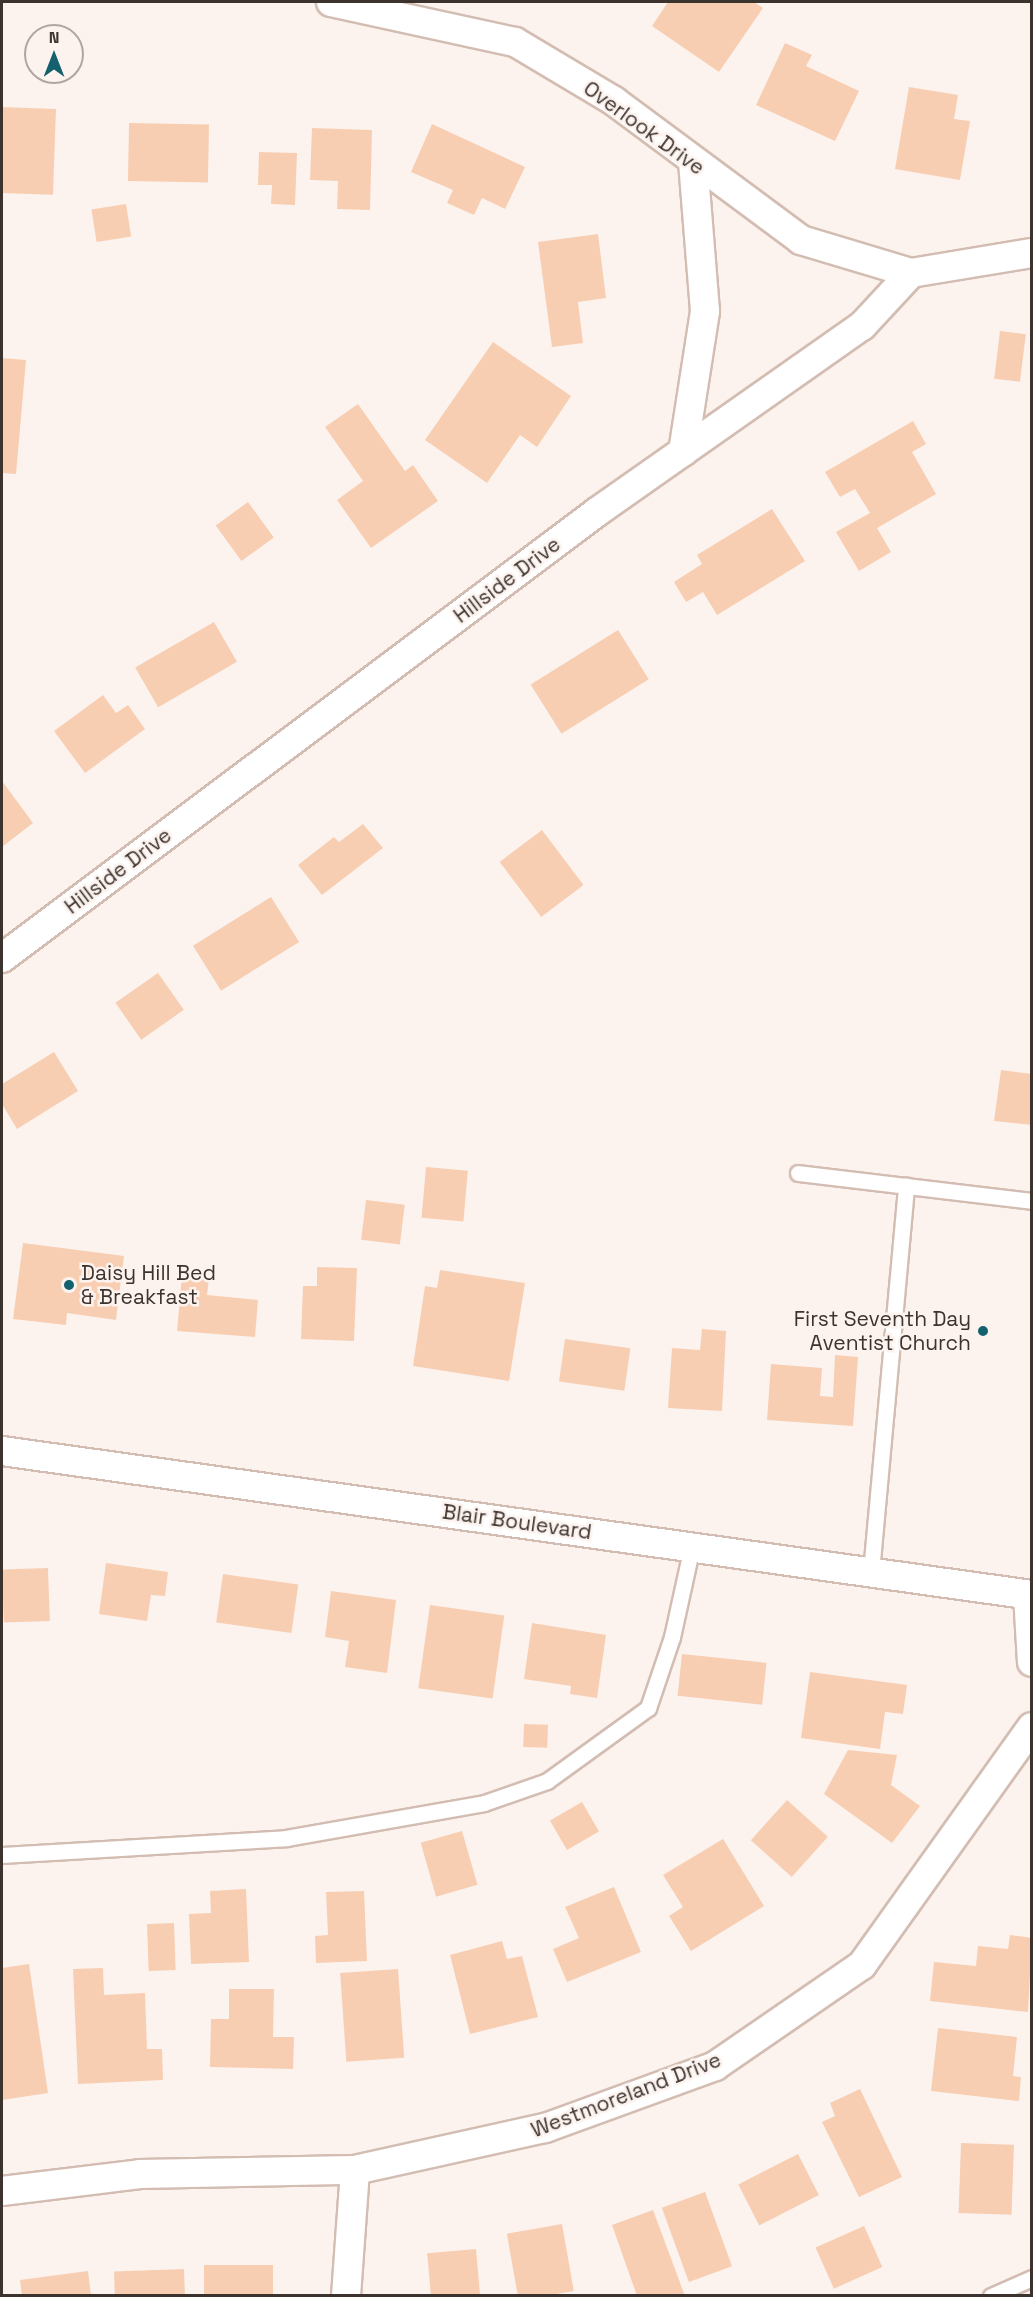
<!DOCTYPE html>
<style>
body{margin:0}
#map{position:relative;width:1033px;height:2297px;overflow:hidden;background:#fcf3ef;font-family:"Space Grotesk",sans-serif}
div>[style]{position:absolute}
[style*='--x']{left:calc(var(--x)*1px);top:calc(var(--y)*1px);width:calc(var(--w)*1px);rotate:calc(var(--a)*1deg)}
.building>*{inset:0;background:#f8ceb2;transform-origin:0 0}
.roads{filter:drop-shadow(2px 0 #d3bdb2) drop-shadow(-2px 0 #d3bdb2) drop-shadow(0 2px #d3bdb2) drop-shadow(0 -2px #d3bdb2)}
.service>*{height:15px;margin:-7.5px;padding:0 7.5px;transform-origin:7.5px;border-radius:7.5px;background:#fff}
.minor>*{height:28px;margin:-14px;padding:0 14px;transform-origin:14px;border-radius:14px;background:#fff}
.dots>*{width:16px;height:16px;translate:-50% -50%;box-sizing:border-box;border:3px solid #fcf3ef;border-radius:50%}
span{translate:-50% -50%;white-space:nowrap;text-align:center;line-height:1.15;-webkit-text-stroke:5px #fcf3ef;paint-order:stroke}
.street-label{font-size:21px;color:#3c332f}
.poi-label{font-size:21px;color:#3c332f}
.left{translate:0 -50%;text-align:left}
.right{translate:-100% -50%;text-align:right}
.frame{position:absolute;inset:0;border:3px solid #3c332f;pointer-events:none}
.north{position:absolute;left:24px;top:24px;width:60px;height:60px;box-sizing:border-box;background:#fcf3ef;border:2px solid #afa6a2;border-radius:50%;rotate:0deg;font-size:16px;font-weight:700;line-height:24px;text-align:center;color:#3c332f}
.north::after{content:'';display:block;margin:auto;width:21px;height:27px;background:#15606e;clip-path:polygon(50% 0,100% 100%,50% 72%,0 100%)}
</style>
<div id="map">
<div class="building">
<i style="clip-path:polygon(668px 2px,754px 2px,763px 8px,719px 72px,652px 26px)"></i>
<i style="clip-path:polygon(785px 43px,812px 55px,806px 66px,859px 91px,835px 141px,756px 105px)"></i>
<i style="clip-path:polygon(909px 87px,958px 95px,954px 119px,970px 121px,960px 180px,895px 169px)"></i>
<i style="left:2px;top:107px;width:54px;height:86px;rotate:2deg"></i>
<i style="left:129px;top:123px;width:80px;height:58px;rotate:1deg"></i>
<i style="clip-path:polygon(432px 124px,525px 167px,505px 209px,482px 198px,474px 215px,447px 203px,453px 190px,411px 172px)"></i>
<i style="clip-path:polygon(312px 128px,372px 130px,370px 210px,337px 209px,338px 181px,310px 180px)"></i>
<i style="clip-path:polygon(259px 152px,297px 153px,295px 205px,271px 204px,272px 185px,258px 185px)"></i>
<i style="left:126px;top:204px;width:33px;height:35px;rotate:81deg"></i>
<i style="clip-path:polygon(598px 234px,606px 298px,578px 302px,583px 343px,552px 347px,538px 242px)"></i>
<i style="left:1000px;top:331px;width:26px;height:48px;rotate:7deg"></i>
<i style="clip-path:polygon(493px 342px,571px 396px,537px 447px,520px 435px,487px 483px,425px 440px)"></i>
<i style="clip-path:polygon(2px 358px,26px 360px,16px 474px,2px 473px)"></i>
<i style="clip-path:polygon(358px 404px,405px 471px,413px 465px,438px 501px,371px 548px,337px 500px,363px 481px,325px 427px)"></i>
<i style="clip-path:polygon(913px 421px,926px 444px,912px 452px,936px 494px,877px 528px,891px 552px,859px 571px,836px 532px,870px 513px,855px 489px,840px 497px,825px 472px)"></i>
<i style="left:248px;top:502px;width:44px;height:40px;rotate:54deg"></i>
<i style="clip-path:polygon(772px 509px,805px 561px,717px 615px,703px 592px,686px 602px,674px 582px,702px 564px,697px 555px)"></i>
<i style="left:214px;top:622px;width:46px;height:91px;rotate:60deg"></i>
<i style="left:618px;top:630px;width:58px;height:103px;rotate:58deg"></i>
<i style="clip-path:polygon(103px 695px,116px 713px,128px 705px,145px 729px,85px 773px,54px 731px)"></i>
<i style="clip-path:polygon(2px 781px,33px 823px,2px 847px)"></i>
<i style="clip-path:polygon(363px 824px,383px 848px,322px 895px,298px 865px,334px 837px,339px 842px)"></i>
<i style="left:542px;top:830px;width:69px;height:53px;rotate:53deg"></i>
<i style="left:271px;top:897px;width:53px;height:92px;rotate:58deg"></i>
<i style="left:158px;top:973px;width:45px;height:52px;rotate:55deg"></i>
<i style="clip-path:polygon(54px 1052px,78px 1091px,17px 1129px,2px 1104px,2px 1084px)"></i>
<i style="clip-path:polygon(1001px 1070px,1032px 1074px,1032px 1125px,994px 1121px)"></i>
<i style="left:426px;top:1167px;width:42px;height:51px;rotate:5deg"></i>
<i style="left:366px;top:1200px;width:39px;height:40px;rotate:7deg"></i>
<i style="clip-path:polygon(23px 1243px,124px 1256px,116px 1320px,67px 1313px,66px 1325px,13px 1319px)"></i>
<i style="clip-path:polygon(317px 1267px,357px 1268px,354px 1341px,301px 1339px,303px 1286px,317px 1286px)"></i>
<i style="clip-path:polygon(440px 1270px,525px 1283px,509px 1381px,413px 1366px,425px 1286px,437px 1288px)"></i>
<i style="clip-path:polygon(182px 1276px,209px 1278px,207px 1295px,258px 1300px,255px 1337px,177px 1331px)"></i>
<i style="clip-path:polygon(702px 1329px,726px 1331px,722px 1411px,668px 1408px,672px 1348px,700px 1350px)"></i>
<i style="left:565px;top:1339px;width:66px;height:43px;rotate:8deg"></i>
<i style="clip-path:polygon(835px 1355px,858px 1357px,853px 1426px,767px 1420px,771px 1364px,822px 1368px,820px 1396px,833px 1397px)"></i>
<i style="clip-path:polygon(106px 1563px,168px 1572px,165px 1596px,151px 1595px,147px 1621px,99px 1614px)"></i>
<i style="left:48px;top:1568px;width:53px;height:46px;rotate:88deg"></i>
<i style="left:223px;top:1574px;width:76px;height:49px;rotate:8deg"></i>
<i style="clip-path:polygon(331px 1591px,396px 1600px,387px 1673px,345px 1667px,349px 1641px,325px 1637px)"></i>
<i style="left:430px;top:1605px;width:75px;height:84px;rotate:8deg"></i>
<i style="clip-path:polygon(532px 1623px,606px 1635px,597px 1698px,570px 1694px,571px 1686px,524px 1679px)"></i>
<i style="left:682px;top:1654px;width:85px;height:42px;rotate:6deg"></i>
<i style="clip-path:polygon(810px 1672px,907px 1685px,903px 1714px,885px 1712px,880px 1749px,801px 1738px)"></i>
<i style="left:524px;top:1724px;width:24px;height:23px;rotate:2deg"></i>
<i style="clip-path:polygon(848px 1750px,897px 1755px,891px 1785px,920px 1806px,892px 1843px,824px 1794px)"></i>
<i style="left:787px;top:1800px;width:55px;height:54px;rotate:42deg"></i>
<i style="left:582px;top:1802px;width:34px;height:37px;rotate:60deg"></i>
<i style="left:462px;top:1831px;width:56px;height:43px;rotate:74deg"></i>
<i style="clip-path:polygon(723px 1839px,764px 1906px,691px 1951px,669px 1916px,683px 1907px,663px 1875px)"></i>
<i style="clip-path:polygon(614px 1887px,641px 1952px,567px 1982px,553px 1949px,579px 1938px,565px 1907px)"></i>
<i style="clip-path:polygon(246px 1889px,249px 1962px,191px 1964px,189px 1914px,211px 1913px,210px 1891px)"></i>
<i style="clip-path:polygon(364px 1891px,367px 1961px,316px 1963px,315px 1936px,328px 1935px,326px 1892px)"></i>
<i style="left:174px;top:1923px;width:47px;height:27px;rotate:88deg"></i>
<i style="clip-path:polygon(1010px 1935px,1032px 1938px,1028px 2012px,930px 2001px,934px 1962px,976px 1966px,978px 1946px,1008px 1949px)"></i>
<i style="clip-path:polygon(502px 1941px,507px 1959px,522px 1956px,538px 2017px,470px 2034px,450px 1955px)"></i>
<i style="clip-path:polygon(29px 1964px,48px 2093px,2px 2100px,2px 1968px)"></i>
<i style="clip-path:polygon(103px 1968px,104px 1995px,145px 1993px,147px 2049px,162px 2049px,163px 2080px,78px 2084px,73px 1969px)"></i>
<i style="left:398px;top:1969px;width:89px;height:58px;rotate:86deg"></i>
<i style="clip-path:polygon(229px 1989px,274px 1989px,273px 2037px,294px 2037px,293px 2069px,210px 2067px,211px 2019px,229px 2019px)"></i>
<i style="clip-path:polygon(938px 2028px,1017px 2037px,1013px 2076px,1021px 2077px,1019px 2101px,931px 2091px)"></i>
<i style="clip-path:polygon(860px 2089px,902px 2177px,859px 2197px,822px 2122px,835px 2116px,830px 2103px)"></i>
<i style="left:961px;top:2143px;width:53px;height:70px;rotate:2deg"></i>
<i style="left:798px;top:2154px;width:46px;height:67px;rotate:63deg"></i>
<i style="left:705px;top:2192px;width:79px;height:46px;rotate:70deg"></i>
<i style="clip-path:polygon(653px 2210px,685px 2296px,637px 2296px,612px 2225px)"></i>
<i style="left:562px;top:2224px;width:68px;height:56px;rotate:80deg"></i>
<i style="left:864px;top:2226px;width:45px;height:53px;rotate:66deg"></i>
<i style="left:476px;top:2249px;width:47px;height:49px;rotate:85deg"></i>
<i style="left:273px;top:2265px;width:31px;height:69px;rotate:90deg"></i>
<i style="left:184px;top:2269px;width:27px;height:70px;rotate:88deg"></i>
<i style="clip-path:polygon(88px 2271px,91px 2296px,22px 2296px,20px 2280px)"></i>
</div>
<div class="roads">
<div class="service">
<i style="--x:798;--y:1173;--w:236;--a:6.8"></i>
<i style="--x:871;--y:1572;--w:388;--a:-84.8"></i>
<i style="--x:2;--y:1855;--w:285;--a:-3.4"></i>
<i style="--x:286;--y:1838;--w:201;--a:-10"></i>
<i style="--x:484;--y:1803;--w:67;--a:-19.2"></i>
<i style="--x:547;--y:1781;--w:125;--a:-35.9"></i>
<i style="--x:648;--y:1708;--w:75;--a:-71.3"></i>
<i style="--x:672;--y:1637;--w:93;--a:-77.6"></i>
<i style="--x:991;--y:2296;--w:45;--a:-23.7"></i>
</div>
<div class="minor">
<i style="--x:331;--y:2;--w:188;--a:12.3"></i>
<i style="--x:515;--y:42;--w:115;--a:30.8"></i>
<i style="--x:614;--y:101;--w:233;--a:36.6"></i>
<i style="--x:801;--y:240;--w:115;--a:16.7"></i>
<i style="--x:683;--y:452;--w:143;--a:-81.1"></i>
<i style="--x:705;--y:311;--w:148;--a:-94.6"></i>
<i style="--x:2;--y:958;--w:744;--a:-36.85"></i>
<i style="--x:597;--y:512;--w:324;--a:-35.1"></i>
<i style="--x:862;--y:326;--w:72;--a:-47.2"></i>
<i style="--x:911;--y:273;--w:123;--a:-9.4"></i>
<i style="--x:2;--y:1451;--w:1040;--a:7.96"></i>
<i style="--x:1028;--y:1595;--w:67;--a:86.6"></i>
<i style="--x:2;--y:2191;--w:139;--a:-7"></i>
<i style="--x:140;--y:2174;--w:215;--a:-1.1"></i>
<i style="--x:355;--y:2170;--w:195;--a:-12.5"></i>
<i style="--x:545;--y:2128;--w:181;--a:-20"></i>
<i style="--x:715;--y:2066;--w:178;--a:-34.5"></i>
<i style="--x:862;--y:1965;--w:292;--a:-54.5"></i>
<i style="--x:346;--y:2296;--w:126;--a:-85.9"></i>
</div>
</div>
<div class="dots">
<i style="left:69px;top:1285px;background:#15606e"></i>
<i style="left:983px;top:1331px;background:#15606e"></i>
</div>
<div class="street-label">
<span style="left:644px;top:128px;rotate:36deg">Overlook Drive</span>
<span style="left:507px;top:580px;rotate:-37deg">Hillside Drive</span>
<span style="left:118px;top:871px;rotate:-37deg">Hillside Drive</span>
<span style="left:517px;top:1522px;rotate:8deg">Blair Boulevard</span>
<span style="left:626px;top:2095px;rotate:-21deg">Westmoreland Drive</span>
</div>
<div class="poi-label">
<span class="left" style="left:81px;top:1285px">Daisy Hill Bed<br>&amp; Breakfast</span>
<span class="right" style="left:971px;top:1331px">First Seventh Day<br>Aventist Church</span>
</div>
<div class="frame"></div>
<div class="north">N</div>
</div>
